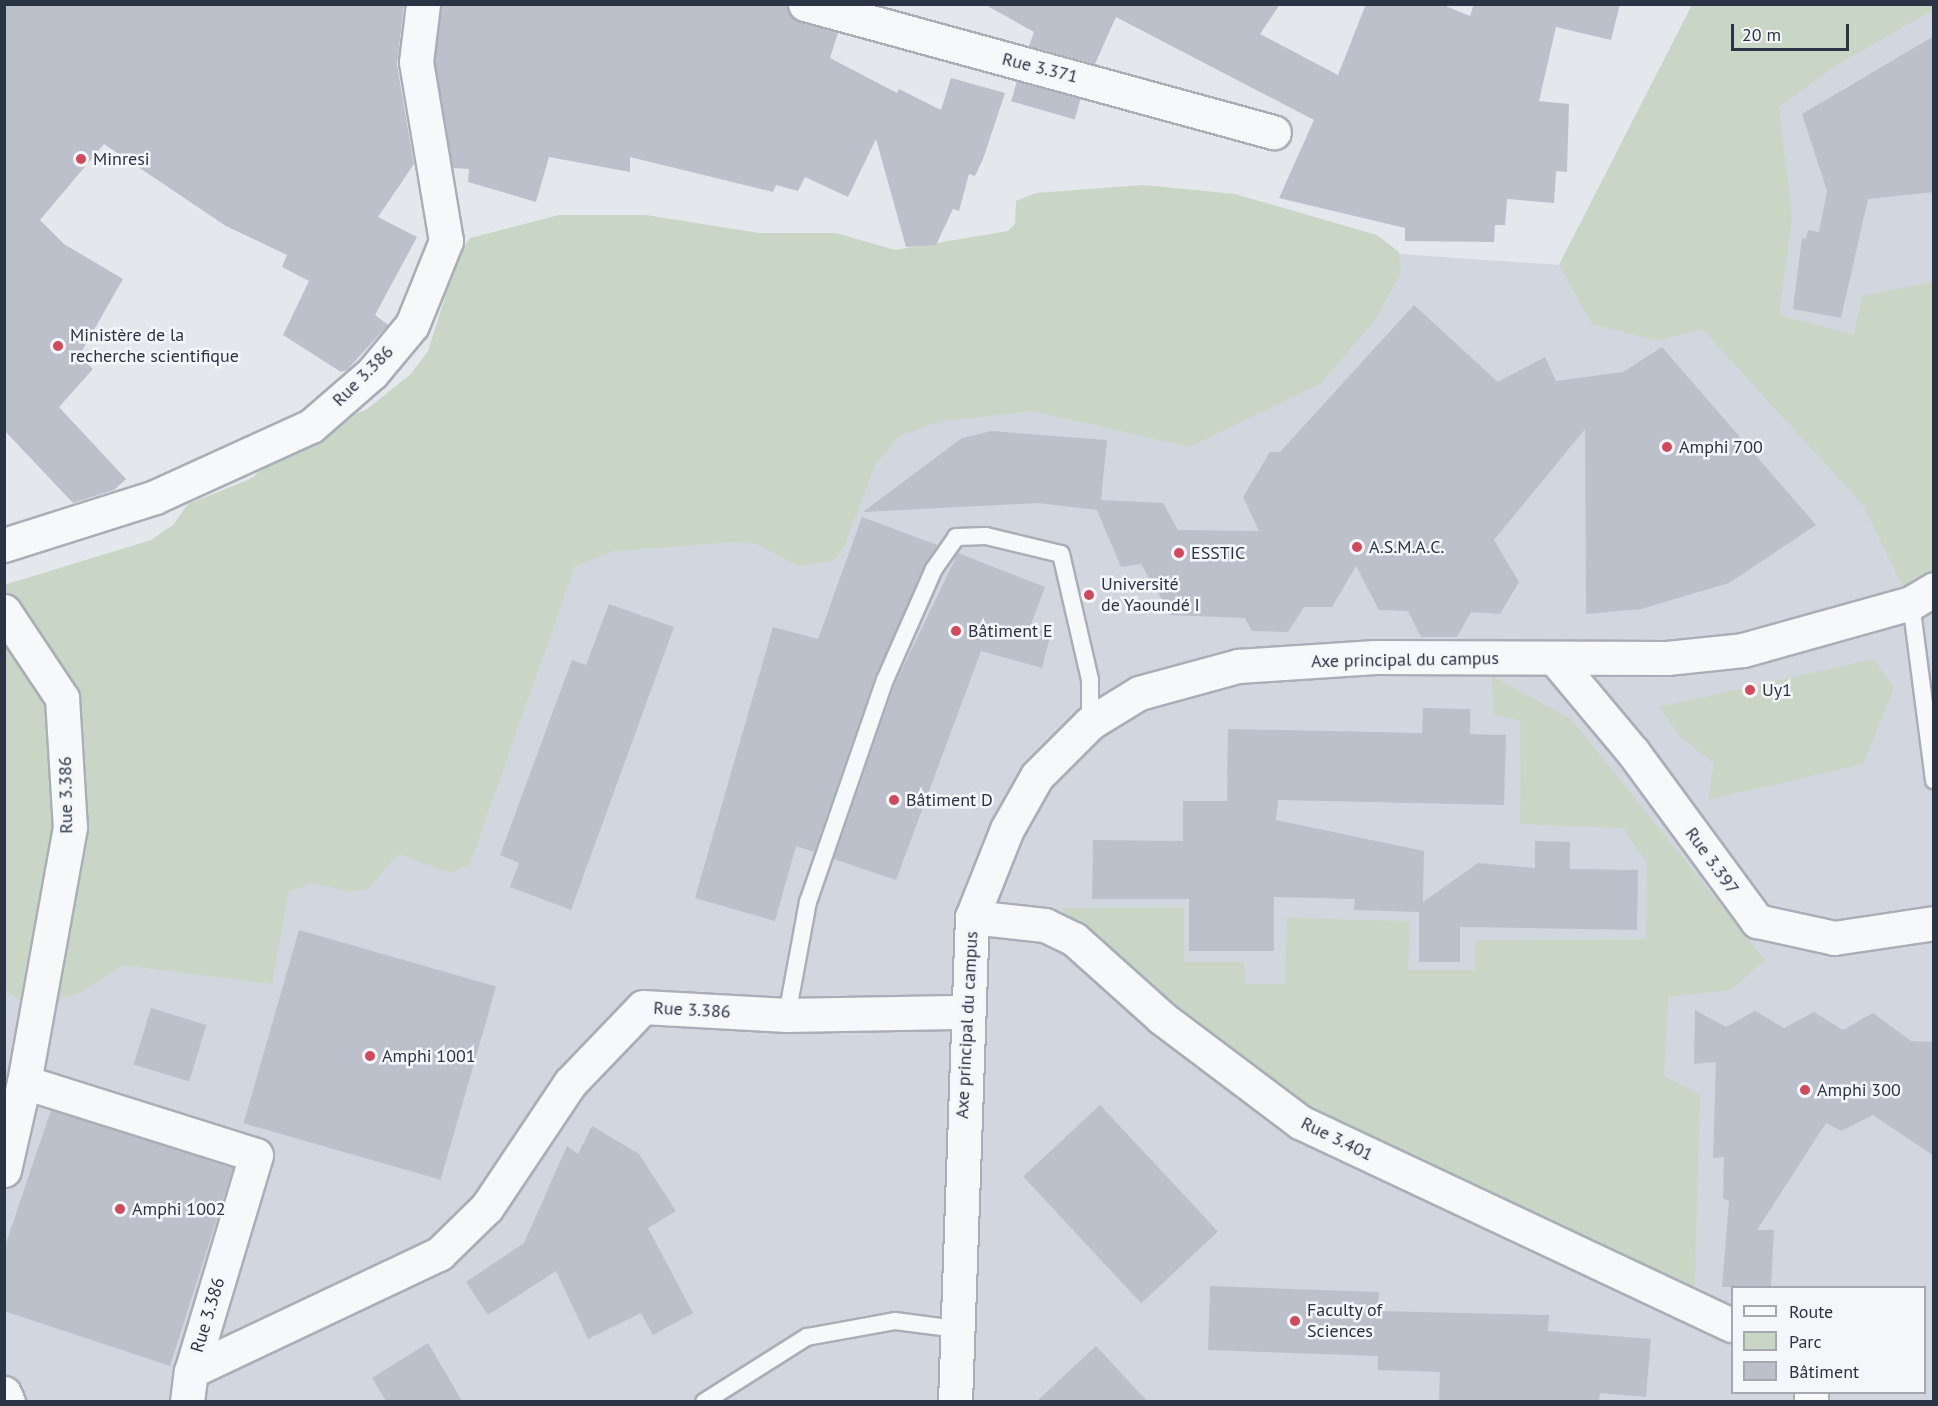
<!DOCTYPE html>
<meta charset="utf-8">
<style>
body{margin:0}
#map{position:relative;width:1938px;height:1406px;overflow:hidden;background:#e4e7ec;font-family:"PT Sans",sans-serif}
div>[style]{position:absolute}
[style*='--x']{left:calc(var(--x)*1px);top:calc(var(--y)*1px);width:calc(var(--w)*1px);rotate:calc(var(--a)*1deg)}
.built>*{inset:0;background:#d2d6de}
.green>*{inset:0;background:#c9d6c5}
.building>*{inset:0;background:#bbc0ca;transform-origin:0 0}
.roads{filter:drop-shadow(2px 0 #a9aeb7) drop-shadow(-2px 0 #a9aeb7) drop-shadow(0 2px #a9aeb7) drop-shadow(0 -2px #a9aeb7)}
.service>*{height:16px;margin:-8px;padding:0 8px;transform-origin:8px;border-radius:8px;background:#f7f8fa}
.minor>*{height:33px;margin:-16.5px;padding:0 16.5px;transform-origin:16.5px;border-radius:16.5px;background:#f7f8fa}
.tertiary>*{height:33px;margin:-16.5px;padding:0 16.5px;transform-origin:16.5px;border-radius:16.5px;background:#f7f8fa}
.dots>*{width:16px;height:16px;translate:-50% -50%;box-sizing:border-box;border:3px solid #f4f6f9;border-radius:50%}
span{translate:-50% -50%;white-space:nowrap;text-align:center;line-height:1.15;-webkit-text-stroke:5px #f4f6f9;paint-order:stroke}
.street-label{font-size:18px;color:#2b3445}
.poi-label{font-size:18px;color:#2b3445}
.left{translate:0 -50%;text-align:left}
.frame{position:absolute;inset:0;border:6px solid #2b3445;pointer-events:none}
.legend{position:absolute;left:1731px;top:1286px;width:195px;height:108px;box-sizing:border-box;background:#f4f6f9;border:2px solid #a4a8b1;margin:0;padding:8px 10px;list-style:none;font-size:18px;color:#2b3445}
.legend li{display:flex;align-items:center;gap:12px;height:30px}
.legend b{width:30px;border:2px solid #a4a8b1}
.scale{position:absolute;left:1731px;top:24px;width:118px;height:27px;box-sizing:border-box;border:3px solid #2b3445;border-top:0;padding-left:8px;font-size:18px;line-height:21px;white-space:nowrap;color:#2b3445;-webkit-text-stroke:4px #f4f6f9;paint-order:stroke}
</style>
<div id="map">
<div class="built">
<i style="clip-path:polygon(evenodd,1692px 5px,1933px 5px,1933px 1401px,5px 1402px,5px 795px,1053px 230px,1559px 265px,1692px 5px,1732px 1288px,1924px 1288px,1924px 1392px,1732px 1392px,1732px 1288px)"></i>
</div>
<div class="green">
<i style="clip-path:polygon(1692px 5px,1933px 5px,1933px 10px,1838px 64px,1779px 107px,1792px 218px,1779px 315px,1854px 335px,1862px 296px,1933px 282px,1933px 589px,1911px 603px,1863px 505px,1702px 329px,1659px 341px,1592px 324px,1559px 265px)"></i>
<i style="clip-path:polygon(1143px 185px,1235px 194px,1377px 235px,1399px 252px,1401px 273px,1374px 321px,1321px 383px,1190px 447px,1033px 411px,942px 421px,901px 435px,876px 463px,844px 547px,834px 560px,798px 566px,757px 544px,734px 542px,615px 551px,575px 566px,470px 864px,451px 873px,398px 854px,368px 889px,351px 892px,312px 883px,288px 892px,272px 984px,123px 965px,78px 994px,29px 1007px,5px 990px,4px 585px,151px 540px,173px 525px,188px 504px,250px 479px,302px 437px,367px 409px,411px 374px,428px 351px,458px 256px,470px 238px,559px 215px,646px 215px,759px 233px,836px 233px,895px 250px,1008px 231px,1015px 224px,1016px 201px,1036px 193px)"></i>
<i style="clip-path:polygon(1874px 659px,1894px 688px,1863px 764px,1708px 800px,1714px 763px,1681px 738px,1659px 707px)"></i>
<i style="clip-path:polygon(1492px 676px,1571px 719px,1765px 960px,1730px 990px,1668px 997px,1664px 1076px,1700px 1095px,1694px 1307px,1300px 1122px,1074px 939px,1062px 908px,1184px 907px,1184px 962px,1244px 962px,1245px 984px,1285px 984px,1287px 918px,1410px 921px,1408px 970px,1476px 970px,1475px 940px,1646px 939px,1647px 863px,1623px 828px,1520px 824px,1521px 721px,1494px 715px)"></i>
</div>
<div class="building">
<i style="clip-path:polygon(4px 4px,404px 4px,397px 65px,414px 164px,378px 217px,417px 237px,375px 315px,388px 325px,347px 370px,341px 372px,283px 335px,309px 281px,282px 267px,287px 255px,226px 226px,104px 144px,40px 220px,64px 244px,123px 279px,79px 356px,93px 369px,59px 407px,126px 479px,114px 490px,73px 503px,4px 430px)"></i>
<i style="clip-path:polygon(441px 4px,787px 4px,800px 22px,838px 33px,830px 58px,897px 93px,899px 89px,941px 110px,951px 78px,1005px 93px,983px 159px,975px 176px,969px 174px,959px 211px,953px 209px,936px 245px,906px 247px,876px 139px,848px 197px,805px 177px,798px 191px,776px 185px,773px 192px,630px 157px,630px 172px,549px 157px,536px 202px,468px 182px,469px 169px,453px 168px,435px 62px)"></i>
<i style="clip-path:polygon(984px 4px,1280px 4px,1260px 34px,1338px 75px,1366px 4px,1441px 4px,1470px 16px,1474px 4px,1620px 4px,1611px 40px,1556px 27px,1539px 101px,1569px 104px,1567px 172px,1556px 171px,1554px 203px,1507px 199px,1505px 225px,1495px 225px,1494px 242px,1405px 241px,1405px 228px,1279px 198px,1314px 120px,1116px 17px,1095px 64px,1029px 46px,1034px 32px)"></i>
<i style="clip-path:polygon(1934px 36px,1934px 192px,1868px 199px,1841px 318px,1793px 309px,1802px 238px,1806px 239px,1808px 230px,1819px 232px,1827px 191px,1802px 114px)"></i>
<i style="left:1017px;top:81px;width:66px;height:21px;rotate:16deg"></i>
<i style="clip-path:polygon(1414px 305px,1498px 382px,1545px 357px,1556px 381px,1623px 372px,1662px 347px,1816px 525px,1729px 583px,1641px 609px,1586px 614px,1585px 429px,1494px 540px,1519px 582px,1500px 614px,1471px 612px,1457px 637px,1421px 637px,1408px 611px,1379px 610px,1356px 566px,1332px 607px,1304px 607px,1288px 632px,1252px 631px,1245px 618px,1171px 615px,1141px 564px,1121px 567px,1097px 510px,1038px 503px,863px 512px,962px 438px,992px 431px,1107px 440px,1101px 500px,1163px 503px,1178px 530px,1259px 531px,1243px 497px,1270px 452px,1280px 452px)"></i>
<i style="clip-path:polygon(862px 517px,937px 545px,875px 676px,814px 852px,796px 846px,775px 921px,695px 898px,773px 627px,818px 639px)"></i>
<i style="clip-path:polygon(958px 553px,1045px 587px,1030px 627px,1051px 633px,1042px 668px,981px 651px,896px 880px,834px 859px,895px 684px)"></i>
<i style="clip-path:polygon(609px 604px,674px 627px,571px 910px,510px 887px,519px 863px,500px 855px,572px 660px,586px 665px)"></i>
<i style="clip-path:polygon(1423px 708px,1470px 709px,1470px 734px,1506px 735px,1504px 805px,1278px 800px,1276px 820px,1424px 851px,1423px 902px,1478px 863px,1535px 868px,1535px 841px,1570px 842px,1570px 869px,1638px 870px,1637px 930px,1460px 927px,1460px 962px,1419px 962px,1419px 912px,1354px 910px,1355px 899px,1274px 897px,1274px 951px,1189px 951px,1189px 899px,1092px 899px,1093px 840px,1183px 841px,1183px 801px,1227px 801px,1228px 729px,1422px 733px)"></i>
<i style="left:299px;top:930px;width:205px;height:201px;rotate:16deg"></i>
<i style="left:151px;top:1008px;width:58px;height:59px;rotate:17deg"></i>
<i style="clip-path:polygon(1695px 1010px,1726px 1027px,1755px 1011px,1784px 1028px,1814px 1012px,1843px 1030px,1873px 1013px,1911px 1041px,1934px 1042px,1934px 1156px,1873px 1115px,1841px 1131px,1826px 1123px,1757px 1230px,1774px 1230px,1771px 1287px,1722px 1287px,1729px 1201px,1723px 1198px,1724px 1157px,1713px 1158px,1716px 1062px,1694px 1064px)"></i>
<i style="left:1100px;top:1105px;width:173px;height:105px;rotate:47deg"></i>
<i style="clip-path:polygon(51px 1110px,233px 1168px,170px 1366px,4px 1311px,4px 1249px)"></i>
<i style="clip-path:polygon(592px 1126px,639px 1154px,676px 1211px,648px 1228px,693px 1313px,653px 1335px,641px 1313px,588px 1339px,556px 1271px,488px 1315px,466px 1282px,524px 1243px,567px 1146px,578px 1154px)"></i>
<i style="clip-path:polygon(1210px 1286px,1379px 1292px,1378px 1311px,1549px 1315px,1548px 1331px,1651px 1339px,1646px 1397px,1600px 1393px,1599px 1401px,1439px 1401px,1440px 1372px,1378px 1370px,1378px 1356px,1208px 1350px)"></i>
<i style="clip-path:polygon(428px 1343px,462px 1401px,386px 1401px,372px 1378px)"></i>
<i style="clip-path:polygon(1096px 1346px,1147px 1401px,1037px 1401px)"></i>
</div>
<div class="roads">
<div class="service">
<i style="--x:1911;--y:603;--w:179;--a:82.6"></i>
<i style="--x:787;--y:1015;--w:115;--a:-79.5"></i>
<i style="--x:808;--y:902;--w:235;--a:-70.9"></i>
<i style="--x:885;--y:680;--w:121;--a:-66.2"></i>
<i style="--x:934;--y:569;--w:39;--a:-55"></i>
<i style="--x:956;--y:537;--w:30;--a:-2"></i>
<i style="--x:986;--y:536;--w:77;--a:13.5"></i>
<i style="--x:1061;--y:554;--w:129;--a:77"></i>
<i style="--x:1090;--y:680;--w:43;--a:90"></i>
<i style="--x:704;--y:1402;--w:122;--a:-32.3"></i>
<i style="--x:807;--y:1337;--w:89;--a:-10.3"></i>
<i style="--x:895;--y:1321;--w:63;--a:7.4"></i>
</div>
<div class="minor">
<i style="--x:805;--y:4;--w:486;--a:15.3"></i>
<i style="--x:4;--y:545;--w:158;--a:-17.6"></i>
<i style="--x:155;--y:497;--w:171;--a:-24.5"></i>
<i style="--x:311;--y:426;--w:81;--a:-41"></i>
<i style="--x:372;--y:373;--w:62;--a:-50.2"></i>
<i style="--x:412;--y:325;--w:91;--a:-68"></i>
<i style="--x:446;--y:241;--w:181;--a:-99.5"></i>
<i style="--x:416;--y:62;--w:58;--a:-83.1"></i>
<i style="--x:4;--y:611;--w:105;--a:56.3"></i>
<i style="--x:62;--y:698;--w:129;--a:86.5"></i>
<i style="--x:70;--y:827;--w:259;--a:100.2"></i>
<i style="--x:24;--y:1082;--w:243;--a:17.5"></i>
<i style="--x:256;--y:1155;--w:226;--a:106.7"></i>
<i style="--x:191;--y:1371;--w:274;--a:-25.3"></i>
<i style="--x:439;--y:1254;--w:67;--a:-44.4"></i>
<i style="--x:487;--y:1207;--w:149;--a:-56.2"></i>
<i style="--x:570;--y:1083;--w:105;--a:-46.2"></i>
<i style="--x:643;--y:1007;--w:144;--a:3.2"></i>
<i style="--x:787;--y:1015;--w:179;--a:-1"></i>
<i style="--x:1556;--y:660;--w:120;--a:50.1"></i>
<i style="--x:1633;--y:752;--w:210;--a:53.7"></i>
<i style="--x:1757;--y:921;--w:79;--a:12.4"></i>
<i style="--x:1834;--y:938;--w:101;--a:-8.5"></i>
<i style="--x:972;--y:917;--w:73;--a:6.3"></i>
<i style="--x:1045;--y:925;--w:32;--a:26"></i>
<i style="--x:1074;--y:939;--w:118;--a:41.9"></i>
<i style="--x:1162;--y:1018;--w:173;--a:37"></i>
<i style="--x:1300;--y:1122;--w:477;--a:25.2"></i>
<i style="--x:4;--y:1170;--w:90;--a:-77.2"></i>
<i style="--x:4;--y:1393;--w:10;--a:66"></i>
<i style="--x:187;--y:1402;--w:31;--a:-83"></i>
<i style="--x:1811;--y:1402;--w:10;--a:-90"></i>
</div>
<div class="tertiary">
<i style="--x:955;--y:1402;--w:485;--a:-88"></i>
<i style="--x:972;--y:917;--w:95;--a:-68.3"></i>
<i style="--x:1007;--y:829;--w:61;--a:-60.5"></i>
<i style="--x:1037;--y:776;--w:75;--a:-45"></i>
<i style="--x:1090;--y:723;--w:57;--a:-31.5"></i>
<i style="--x:1139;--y:693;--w:103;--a:-15.3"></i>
<i style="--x:1238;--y:666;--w:137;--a:-3.8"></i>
<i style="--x:1375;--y:657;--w:292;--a:0.2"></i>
<i style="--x:1667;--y:658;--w:76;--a:-6"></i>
<i style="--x:1743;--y:650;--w:174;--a:-15.6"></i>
<i style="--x:1911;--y:603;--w:27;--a:-31"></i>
</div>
</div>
<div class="dots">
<i style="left:81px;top:159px;background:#d1495b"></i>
<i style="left:58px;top:346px;background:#d1495b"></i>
<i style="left:1667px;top:447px;background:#d1495b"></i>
<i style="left:1357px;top:547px;background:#d1495b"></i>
<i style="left:1179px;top:553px;background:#d1495b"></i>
<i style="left:1089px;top:595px;background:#d1495b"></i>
<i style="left:956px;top:631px;background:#d1495b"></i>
<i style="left:1750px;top:690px;background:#d1495b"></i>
<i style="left:894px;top:800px;background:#d1495b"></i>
<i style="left:370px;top:1056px;background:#d1495b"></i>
<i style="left:1805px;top:1090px;background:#d1495b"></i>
<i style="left:120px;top:1209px;background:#d1495b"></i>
<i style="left:1295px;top:1321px;background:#d1495b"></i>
</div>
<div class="street-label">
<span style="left:1040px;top:68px;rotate:14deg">Rue 3.371</span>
<span style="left:363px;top:376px;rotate:-45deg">Rue 3.386</span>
<span style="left:1405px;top:660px;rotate:-1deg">Axe principal du campus</span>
<span style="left:66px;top:795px;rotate:-91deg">Rue 3.386</span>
<span style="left:1712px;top:861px;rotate:54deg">Rue 3.397</span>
<span style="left:692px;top:1010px;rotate:3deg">Rue 3.386</span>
<span style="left:967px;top:1025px;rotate:-87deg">Axe principal du campus</span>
<span style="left:1337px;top:1139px;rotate:26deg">Rue 3.401</span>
<span style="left:208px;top:1315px;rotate:-73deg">Rue 3.386</span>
</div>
<div class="poi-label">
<span class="left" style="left:93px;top:159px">Minresi</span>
<span class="left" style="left:70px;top:346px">Ministère de la<br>recherche scientifique</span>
<span class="left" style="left:1679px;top:447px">Amphi 700</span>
<span class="left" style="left:1369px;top:547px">A.S.M.A.C.</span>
<span class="left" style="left:1191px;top:553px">ESSTIC</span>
<span class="left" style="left:1101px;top:595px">Université<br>de Yaoundé I</span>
<span class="left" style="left:968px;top:631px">Bâtiment E</span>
<span class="left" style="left:1762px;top:690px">Uy1</span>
<span class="left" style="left:906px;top:800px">Bâtiment D</span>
<span class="left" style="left:382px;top:1056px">Amphi 1001</span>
<span class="left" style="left:1817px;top:1090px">Amphi 300</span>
<span class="left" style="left:132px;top:1209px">Amphi 1002</span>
<span class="left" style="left:1307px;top:1321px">Faculty of<br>Sciences</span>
</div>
<div class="frame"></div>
<ul class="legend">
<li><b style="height:8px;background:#f7f8fa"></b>Route</li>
<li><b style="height:16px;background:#c9d6c5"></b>Parc</li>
<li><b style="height:16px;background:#bbc0ca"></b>Bâtiment</li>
</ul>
<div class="scale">20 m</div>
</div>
